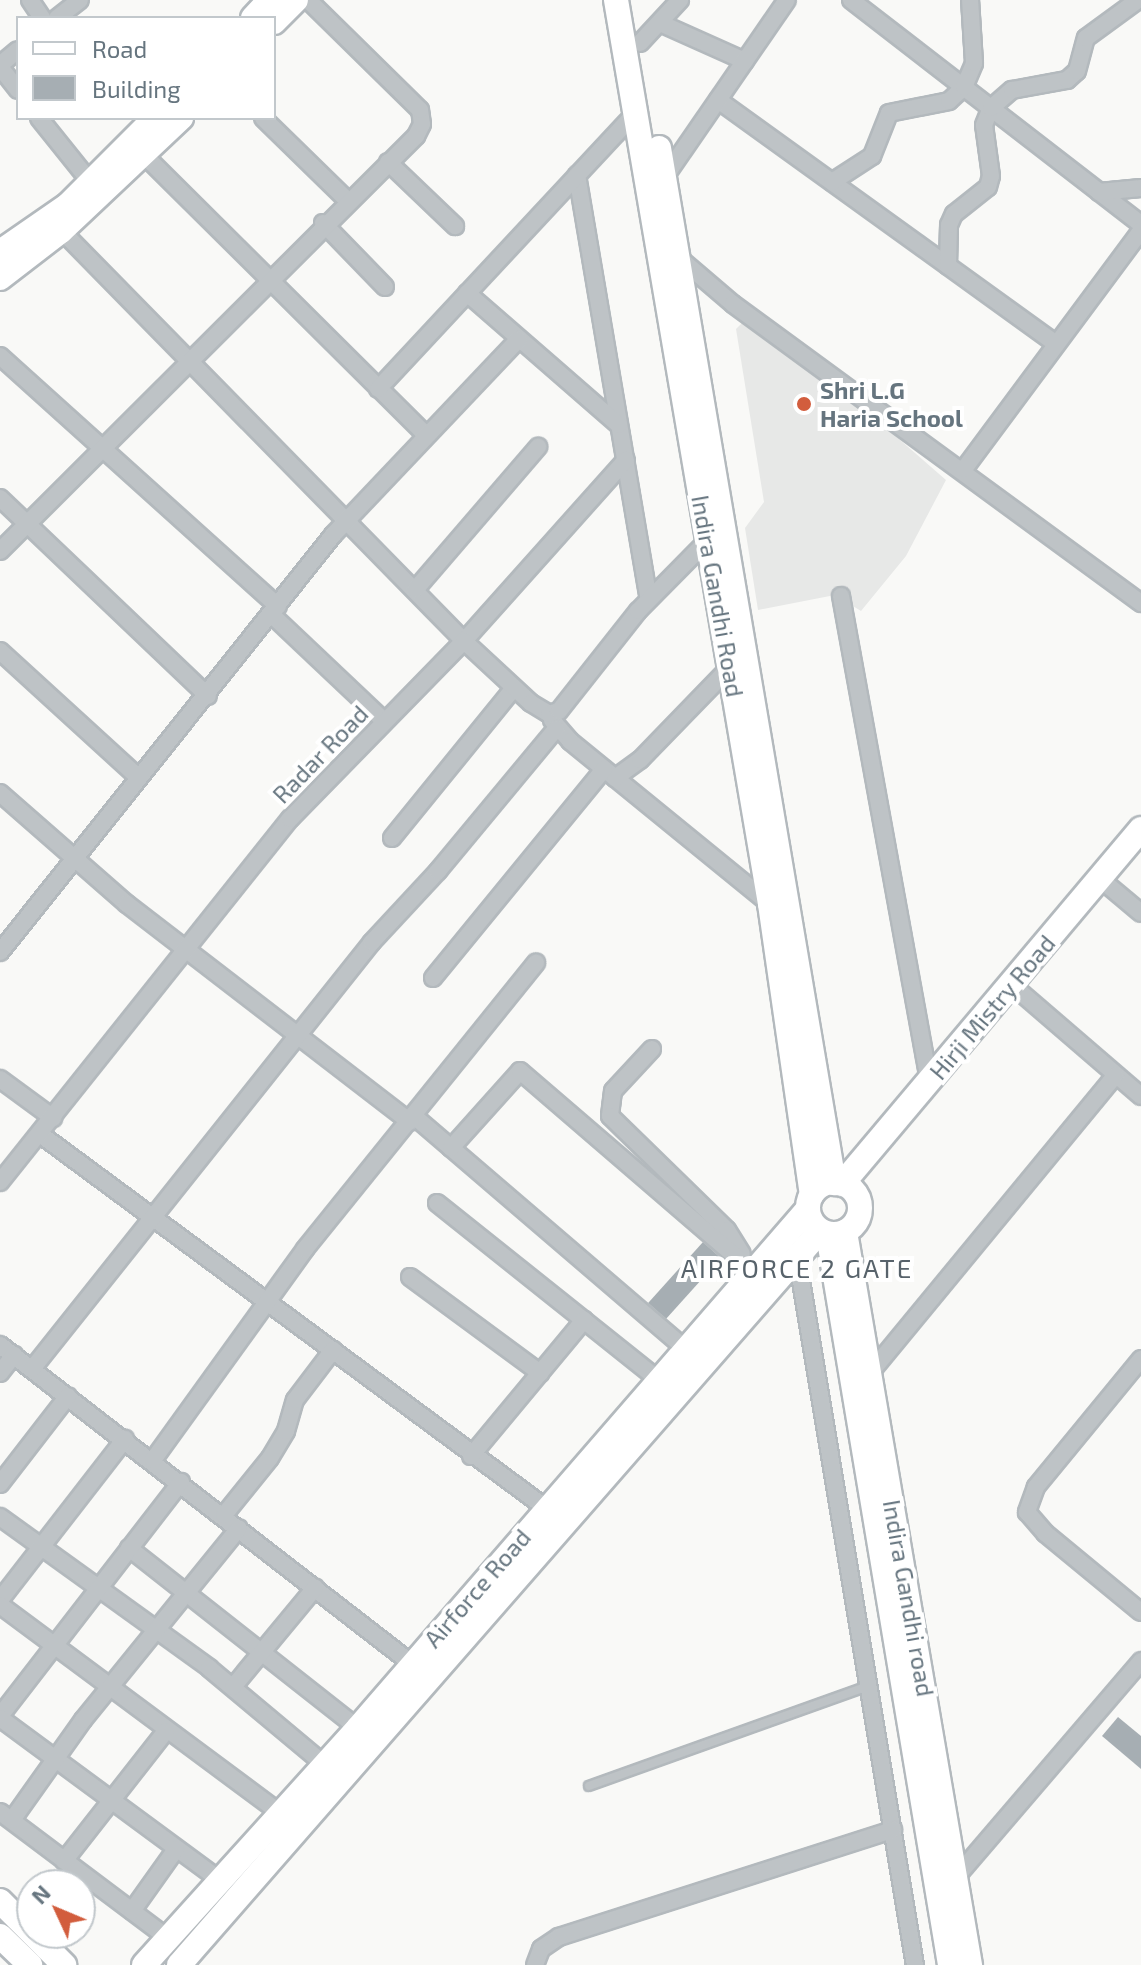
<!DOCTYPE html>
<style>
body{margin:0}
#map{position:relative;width:1141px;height:1965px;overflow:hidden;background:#f9f9f7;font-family:"Exo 2",sans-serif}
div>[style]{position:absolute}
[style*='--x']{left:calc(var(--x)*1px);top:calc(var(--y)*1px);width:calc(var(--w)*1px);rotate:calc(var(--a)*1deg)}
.built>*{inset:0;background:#e7e8e7}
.building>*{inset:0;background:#a6aeb3;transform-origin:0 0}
.roads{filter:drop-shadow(2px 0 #b3b9bd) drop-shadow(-2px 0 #b3b9bd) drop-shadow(0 2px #b3b9bd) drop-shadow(0 -2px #b3b9bd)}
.lane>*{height:8px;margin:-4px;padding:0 4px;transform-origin:4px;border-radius:4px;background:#bec3c6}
.street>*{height:16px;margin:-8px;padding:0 8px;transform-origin:8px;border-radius:8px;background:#bec3c6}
.secondary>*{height:24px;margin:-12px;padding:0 12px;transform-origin:12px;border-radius:12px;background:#fff}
.secondary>.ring{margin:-12px;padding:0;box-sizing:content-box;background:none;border:24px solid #fff;border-radius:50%}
.dots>*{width:22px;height:22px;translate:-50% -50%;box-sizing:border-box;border:4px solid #fff;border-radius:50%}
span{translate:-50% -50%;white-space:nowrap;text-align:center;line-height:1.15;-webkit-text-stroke:8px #fff;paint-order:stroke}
.poi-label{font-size:24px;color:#66757f;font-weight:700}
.left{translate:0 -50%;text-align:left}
.street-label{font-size:24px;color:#66757f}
.neighbourhood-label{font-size:26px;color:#58636b;letter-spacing:2px}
.legend{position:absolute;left:16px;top:16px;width:260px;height:104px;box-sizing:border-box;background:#fff;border:2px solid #c2c8cc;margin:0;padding:10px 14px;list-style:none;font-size:24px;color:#66757f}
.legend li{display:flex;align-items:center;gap:16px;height:40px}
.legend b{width:40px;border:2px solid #c2c8cc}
.north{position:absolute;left:16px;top:1869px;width:80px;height:80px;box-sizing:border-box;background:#fff;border:2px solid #c2c8cc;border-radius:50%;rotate:314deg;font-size:22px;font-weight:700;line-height:32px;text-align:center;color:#66757f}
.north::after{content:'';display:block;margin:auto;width:28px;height:36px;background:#d25d3d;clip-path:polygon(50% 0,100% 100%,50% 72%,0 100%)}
</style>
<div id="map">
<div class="built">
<i style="clip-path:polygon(753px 312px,946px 480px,906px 556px,861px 611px,835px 595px,758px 610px,745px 528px,764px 502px,736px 329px)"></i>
</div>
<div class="building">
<i style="left:703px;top:1242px;width:24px;height:82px;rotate:42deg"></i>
<i style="clip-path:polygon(1118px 1717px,1141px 1736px,1141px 1769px,1102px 1736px)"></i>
</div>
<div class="roads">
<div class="lane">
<i style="--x:589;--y:1786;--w:297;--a:-19.7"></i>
</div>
<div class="street">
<i style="--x:30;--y:0;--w:22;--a:56"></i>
<i style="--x:851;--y:0;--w:366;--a:37.7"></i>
<i style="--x:57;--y:18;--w:29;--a:-38"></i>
<i style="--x:660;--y:23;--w:93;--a:24.1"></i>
<i style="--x:640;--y:43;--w:59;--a:-47.1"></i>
<i style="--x:0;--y:65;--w:23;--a:-40"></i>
<i style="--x:0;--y:67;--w:29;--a:52"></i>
<i style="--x:718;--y:100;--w:417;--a:35.8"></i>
<i style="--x:39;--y:118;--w:91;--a:51.2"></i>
<i style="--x:263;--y:118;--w:117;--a:44.3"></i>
<i style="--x:145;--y:156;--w:396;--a:44.8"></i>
<i style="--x:388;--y:162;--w:93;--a:43.7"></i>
<i style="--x:577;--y:175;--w:430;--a:80.4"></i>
<i style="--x:664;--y:178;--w:216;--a:-55.4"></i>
<i style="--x:832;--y:182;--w:48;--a:-33"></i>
<i style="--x:872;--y:156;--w:46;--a:-68.4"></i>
<i style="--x:889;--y:113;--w:61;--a:-11.3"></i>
<i style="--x:949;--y:101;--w:21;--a:-43"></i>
<i style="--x:964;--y:87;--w:26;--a:-67"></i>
<i style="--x:974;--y:63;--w:63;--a:-93.6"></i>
<i style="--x:1099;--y:192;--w:42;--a:-5.4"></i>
<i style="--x:323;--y:223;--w:89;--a:45.9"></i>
<i style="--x:56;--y:225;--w:583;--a:45.56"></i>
<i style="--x:464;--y:641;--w:243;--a:-48.2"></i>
<i style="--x:678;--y:257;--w:72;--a:40.5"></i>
<i style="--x:733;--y:304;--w:506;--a:36.24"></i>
<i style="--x:948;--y:266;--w:41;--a:-88.6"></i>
<i style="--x:949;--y:225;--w:12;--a:-66"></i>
<i style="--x:954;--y:214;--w:43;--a:-38.5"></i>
<i style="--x:988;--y:187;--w:11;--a:-75"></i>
<i style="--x:991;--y:176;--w:51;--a:-97.8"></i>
<i style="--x:984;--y:125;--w:18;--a:-68"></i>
<i style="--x:991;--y:108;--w:28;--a:-41"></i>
<i style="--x:1012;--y:90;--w:56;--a:-10.3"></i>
<i style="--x:1067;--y:80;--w:13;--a:-42"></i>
<i style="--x:1077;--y:71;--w:34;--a:-75"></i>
<i style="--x:1086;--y:38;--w:64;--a:-36.2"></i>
<i style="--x:467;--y:293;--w:201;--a:41"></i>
<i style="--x:0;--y:356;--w:374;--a:42"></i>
<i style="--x:378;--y:389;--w:379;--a:-47"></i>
<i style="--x:964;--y:469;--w:297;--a:-53.4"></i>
<i style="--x:0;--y:498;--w:287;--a:43.6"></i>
<i style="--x:0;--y:551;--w:588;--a:-44.93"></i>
<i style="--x:416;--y:136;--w:13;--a:-63"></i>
<i style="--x:422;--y:124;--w:14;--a:-98"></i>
<i style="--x:420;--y:110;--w:157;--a:-135.5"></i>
<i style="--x:415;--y:590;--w:189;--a:-49.3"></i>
<i style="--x:841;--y:596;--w:493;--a:79.7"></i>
<i style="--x:272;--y:615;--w:154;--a:43.4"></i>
<i style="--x:0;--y:651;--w:188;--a:42.4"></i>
<i style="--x:552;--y:720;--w:28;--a:49"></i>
<i style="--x:570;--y:741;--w:258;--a:39.2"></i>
<i style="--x:615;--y:778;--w:31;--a:-36"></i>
<i style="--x:640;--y:760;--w:129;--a:-45.9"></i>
<i style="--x:0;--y:793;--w:169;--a:41.2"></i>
<i style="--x:127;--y:904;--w:357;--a:37.6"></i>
<i style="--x:392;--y:838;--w:192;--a:-50.9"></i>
<i style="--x:1110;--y:887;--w:40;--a:40"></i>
<i style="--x:0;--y:952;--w:534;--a:-51.39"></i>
<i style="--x:333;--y:535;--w:270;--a:-46.5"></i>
<i style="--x:433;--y:978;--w:270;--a:-50.7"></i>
<i style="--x:1012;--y:985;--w:170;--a:40.7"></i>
<i style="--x:652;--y:1049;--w:57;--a:132.9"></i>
<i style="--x:613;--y:1091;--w:25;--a:97"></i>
<i style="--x:610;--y:1116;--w:163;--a:44.3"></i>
<i style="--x:727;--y:1230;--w:28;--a:58"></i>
<i style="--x:0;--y:1079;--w:66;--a:36.3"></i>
<i style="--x:415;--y:1117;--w:358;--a:40.6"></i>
<i style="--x:40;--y:1134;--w:629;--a:36.47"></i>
<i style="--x:451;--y:1148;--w:103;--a:-48.1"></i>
<i style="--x:520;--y:1071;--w:308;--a:40.7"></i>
<i style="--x:0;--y:1182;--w:465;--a:-51.4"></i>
<i style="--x:290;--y:819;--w:249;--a:-45.7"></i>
<i style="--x:464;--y:641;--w:91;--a:42.8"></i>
<i style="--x:531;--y:703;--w:21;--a:31"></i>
<i style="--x:549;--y:714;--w:10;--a:-17"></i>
<i style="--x:559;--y:711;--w:127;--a:-51.7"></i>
<i style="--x:638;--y:611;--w:101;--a:-45.4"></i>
<i style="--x:437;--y:1203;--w:285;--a:38.6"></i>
<i style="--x:797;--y:1257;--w:718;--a:80.54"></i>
<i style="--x:410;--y:1277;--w:162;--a:36.4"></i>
<i style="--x:0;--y:1345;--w:520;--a:37.73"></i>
<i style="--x:1141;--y:1359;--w:166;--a:129.4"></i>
<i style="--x:1036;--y:1487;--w:27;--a:110"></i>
<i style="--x:1027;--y:1512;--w:28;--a:49"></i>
<i style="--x:1045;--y:1533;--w:124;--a:39.5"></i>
<i style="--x:32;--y:1369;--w:546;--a:-51.47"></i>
<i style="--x:372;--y:942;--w:97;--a:-47.1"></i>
<i style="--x:438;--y:871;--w:185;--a:-50.3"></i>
<i style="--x:0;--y:1373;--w:23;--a:-52"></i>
<i style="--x:870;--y:1373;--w:386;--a:-50.5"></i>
<i style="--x:471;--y:1456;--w:177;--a:-50.3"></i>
<i style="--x:153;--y:1460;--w:260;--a:-54.2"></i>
<i style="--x:305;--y:1249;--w:368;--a:-51.1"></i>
<i style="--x:0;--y:1484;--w:111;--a:-52.3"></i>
<i style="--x:224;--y:1515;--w:73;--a:-51.1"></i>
<i style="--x:270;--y:1458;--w:31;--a:-59"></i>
<i style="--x:286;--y:1431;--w:32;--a:-74"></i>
<i style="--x:295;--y:1400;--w:63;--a:-52.8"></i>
<i style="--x:0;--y:1517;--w:258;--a:35.8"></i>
<i style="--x:209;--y:1668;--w:150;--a:39.9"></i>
<i style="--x:129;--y:1548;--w:291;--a:38.2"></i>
<i style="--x:0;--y:1600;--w:204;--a:-52.2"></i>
<i style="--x:0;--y:1605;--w:349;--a:36.6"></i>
<i style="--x:233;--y:1687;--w:129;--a:-50.4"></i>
<i style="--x:0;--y:1716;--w:296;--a:-52.3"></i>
<i style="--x:0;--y:1718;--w:273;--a:36.4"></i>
<i style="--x:0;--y:1812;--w:210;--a:36.9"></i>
<i style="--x:12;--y:1820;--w:123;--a:-54.6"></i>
<i style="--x:83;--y:1720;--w:247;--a:-50.9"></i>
<i style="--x:64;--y:1861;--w:165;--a:-51.9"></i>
<i style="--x:957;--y:1876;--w:283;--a:-49.4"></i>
<i style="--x:132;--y:1911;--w:76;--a:-54.6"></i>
<i style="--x:535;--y:1965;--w:17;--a:-69"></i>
<i style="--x:541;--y:1949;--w:22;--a:-34"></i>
<i style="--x:559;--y:1937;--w:351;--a:-17.8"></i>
</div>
<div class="secondary">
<i style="--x:616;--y:0;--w:917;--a:80.33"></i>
<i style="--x:770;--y:904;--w:293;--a:81.8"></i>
<i style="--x:253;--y:18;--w:25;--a:-47"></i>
<i style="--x:274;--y:22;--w:31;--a:-45"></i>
<i style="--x:659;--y:148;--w:1050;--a:80.4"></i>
<i style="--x:0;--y:252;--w:83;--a:-34.7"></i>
<i style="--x:68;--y:205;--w:123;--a:-45"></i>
<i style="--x:0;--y:278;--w:77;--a:-37.6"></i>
<i style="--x:61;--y:231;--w:165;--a:-43.3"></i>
<i class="ring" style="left:808px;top:1182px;width:28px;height:28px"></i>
<i style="--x:842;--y:1184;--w:464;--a:-49.9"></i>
<i style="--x:845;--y:1232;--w:744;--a:80.32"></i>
<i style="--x:828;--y:1234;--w:741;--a:80.52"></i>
<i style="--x:0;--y:1901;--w:91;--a:45"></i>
<i style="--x:0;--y:1936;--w:42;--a:44"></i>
<i style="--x:144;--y:1965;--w:319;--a:-47.9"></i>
<i style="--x:358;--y:1728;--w:687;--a:-49.07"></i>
<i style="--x:179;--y:1965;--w:974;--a:-48.87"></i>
</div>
</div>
<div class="dots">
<i style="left:804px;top:404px;background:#d25d3d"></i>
</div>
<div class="poi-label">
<span class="left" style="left:820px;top:404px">Shri L.G<br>Haria School</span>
</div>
<div class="street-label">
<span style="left:718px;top:596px;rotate:80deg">Indira Gandhi Road</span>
<span style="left:320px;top:754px;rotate:-46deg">Radar Road</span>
<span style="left:992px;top:1007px;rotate:-50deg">Hirji Mistry Road</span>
<span style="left:477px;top:1588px;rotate:-49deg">Airforce Road</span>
<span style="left:909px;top:1598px;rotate:80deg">Indira Gandhi road</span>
</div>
<div class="neighbourhood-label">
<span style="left:797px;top:1268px">AIRFORCE 2 GATE</span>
</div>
<ul class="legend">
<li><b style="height:10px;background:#fff"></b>Road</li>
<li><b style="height:22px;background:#a6aeb3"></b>Building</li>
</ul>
<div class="north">N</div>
</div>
